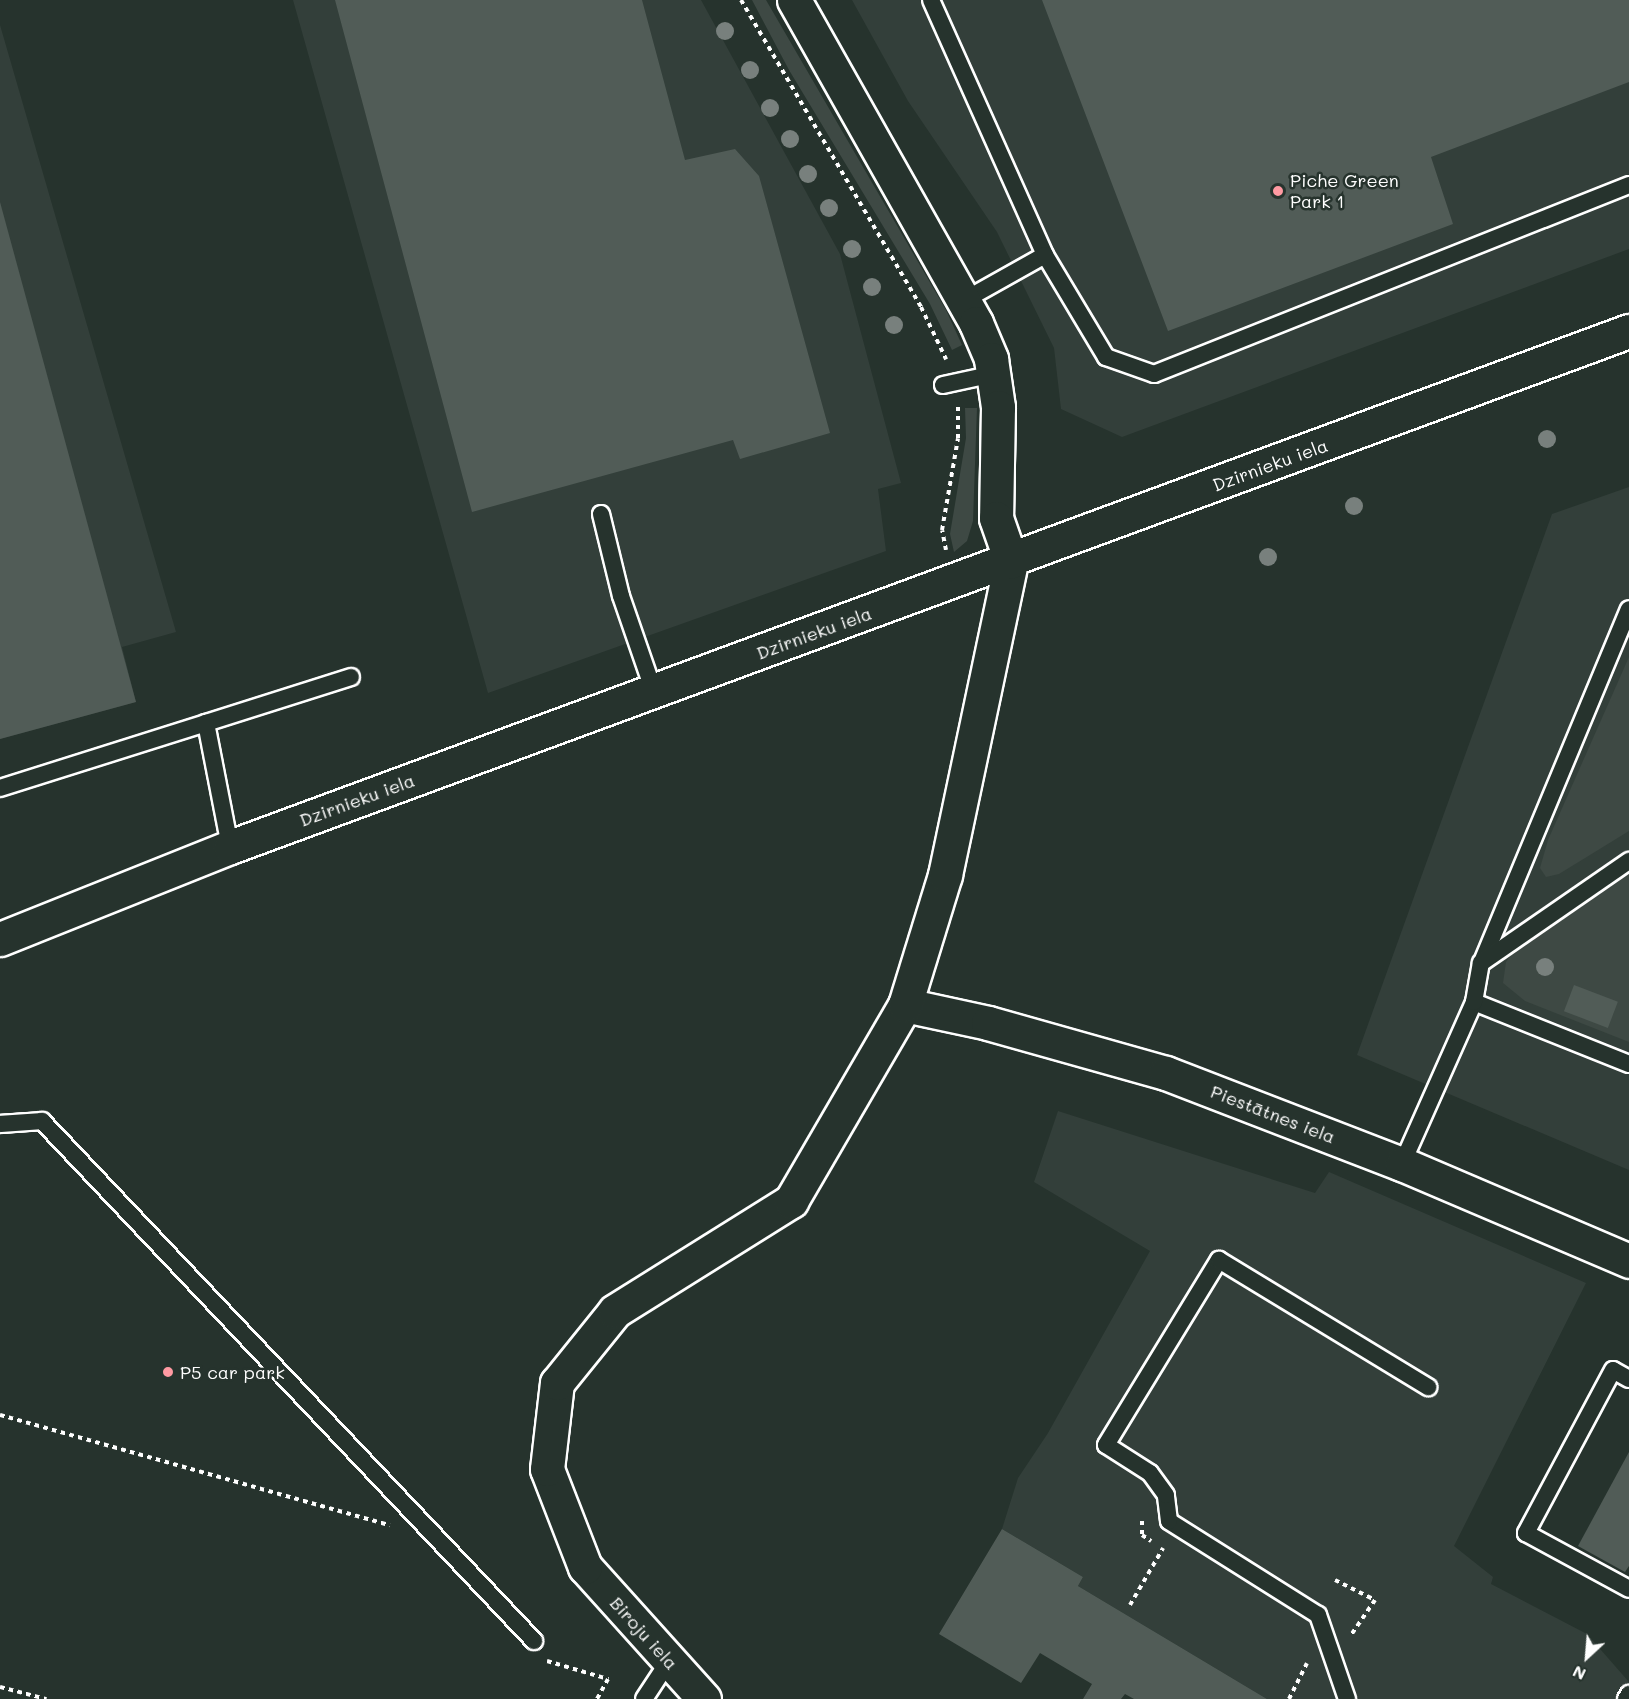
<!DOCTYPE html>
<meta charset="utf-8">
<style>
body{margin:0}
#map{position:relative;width:1629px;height:1699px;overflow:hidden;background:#26332d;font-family:Mali,sans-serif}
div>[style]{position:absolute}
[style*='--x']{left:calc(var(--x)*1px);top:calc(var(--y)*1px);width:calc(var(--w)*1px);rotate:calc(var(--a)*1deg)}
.built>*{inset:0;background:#333f3a}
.green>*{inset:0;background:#3e4944}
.building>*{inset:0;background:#515c57;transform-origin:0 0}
.path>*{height:4px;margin-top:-2px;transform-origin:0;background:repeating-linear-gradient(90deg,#fff 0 4.5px,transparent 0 9px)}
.roads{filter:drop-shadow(2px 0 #fff) drop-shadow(-2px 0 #fff) drop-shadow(0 2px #fff) drop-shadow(0 -2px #fff)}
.service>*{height:16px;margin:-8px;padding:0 8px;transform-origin:8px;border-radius:8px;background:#26332d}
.minor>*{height:33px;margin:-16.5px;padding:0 16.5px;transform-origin:16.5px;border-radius:16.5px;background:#26332d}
.tertiary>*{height:33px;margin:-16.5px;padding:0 16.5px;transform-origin:16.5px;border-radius:16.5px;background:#26332d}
.trees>*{width:18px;height:18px;margin:-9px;border-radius:50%;background:#78807d}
.dots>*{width:16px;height:16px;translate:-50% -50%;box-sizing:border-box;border:3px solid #26332d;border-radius:50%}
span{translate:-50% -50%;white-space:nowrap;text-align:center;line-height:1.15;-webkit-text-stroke:5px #26332d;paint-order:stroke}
.poi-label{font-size:18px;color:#fff}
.left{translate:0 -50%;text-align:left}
.street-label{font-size:18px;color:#fff}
.north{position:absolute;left:1557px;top:1627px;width:60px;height:60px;-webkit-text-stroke:4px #26332d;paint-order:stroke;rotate:206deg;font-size:16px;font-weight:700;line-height:24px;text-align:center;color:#fff}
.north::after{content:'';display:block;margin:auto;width:21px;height:27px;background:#fff;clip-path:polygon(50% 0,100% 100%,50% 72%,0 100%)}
</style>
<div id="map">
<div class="built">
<i style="clip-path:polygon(293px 0,701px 0,840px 254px,901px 483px,878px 489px,886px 551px,488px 693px)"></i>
<i style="clip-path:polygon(852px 0,1629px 0,1629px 249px,1122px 437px,1061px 409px,1054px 348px,997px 232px,908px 101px)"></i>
<i style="clip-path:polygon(0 25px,176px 632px,122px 647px,136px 702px,0 739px)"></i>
<i style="clip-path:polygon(1629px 487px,1629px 1170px,1357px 1055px,1552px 514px)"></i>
<i style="clip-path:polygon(1058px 1111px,1315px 1193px,1329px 1172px,1586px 1283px,1454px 1546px,1493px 1577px,1491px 1584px,1587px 1634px,1629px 1682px,1629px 1699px,1267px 1699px,1078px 1586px,1083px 1577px,1002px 1529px,1018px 1478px,1048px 1433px,1150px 1251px,1034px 1182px)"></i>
</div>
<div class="green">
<i style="clip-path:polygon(752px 0,766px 0,946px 310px,962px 345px,952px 350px,930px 304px,789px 70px)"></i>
<i style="clip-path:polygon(965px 408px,977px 408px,973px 521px,967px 541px,954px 552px,950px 534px,966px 438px)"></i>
<i style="clip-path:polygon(1629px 657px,1629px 831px,1559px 874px,1546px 877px,1540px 868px,1548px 840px)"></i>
<i style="clip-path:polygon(1629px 869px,1629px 1042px,1525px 1001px,1503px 983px,1506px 962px,1524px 937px)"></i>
</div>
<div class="building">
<i style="clip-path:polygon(335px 0,642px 0,685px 160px,735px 149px,759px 176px,830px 433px,740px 459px,733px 440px,472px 512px)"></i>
<i style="clip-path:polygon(1042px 0,1629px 0,1629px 82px,1431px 157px,1453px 224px,1168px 331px)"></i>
<i style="clip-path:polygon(0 202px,136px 702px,0 739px)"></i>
<i style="left:1574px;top:985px;width:47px;height:28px;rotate:21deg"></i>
<i style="clip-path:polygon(1629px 1452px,1629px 1566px,1625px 1572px,1578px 1546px)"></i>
<i style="clip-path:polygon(1002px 1529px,1083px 1577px,1078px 1586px,1267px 1699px,1134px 1699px,1125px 1694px,1121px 1699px,1083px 1699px,1092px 1684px,1040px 1653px,1021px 1683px,939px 1634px)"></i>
</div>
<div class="path">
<i style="--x:741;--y:0;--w:356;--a:59.6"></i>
<i style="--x:921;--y:307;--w:58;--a:64.3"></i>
<i style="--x:946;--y:550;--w:20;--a:-101"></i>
<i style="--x:942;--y:530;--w:93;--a:-80.1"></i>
<i style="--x:958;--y:438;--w:31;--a:-90"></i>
<i style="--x:0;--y:1415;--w:405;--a:15.8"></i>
<i style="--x:1142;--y:1521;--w:14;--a:90"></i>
<i style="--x:1142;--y:1535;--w:11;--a:34"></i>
<i style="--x:1335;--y:1580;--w:45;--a:26.6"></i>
<i style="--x:1375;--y:1600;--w:42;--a:124.4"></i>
<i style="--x:1130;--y:1605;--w:66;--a:-59.9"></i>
<i style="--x:547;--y:1661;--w:64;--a:16.4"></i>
<i style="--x:608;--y:1679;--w:23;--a:119"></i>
<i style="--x:0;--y:1687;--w:48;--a:14.6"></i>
<i style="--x:1289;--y:1699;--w:40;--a:-63.4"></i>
</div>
<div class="roads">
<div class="service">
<i style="--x:931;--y:0;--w:279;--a:65.9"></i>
<i style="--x:963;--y:301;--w:94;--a:-29.3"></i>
<i style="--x:1045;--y:255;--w:119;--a:59.1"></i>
<i style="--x:1106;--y:357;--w:51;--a:19.5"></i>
<i style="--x:1154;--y:374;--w:511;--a:-21.7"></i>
<i style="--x:943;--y:385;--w:52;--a:-12.2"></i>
<i style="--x:601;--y:514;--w:84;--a:76.3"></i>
<i style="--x:621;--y:596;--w:102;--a:71"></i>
<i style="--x:206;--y:723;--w:152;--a:-17.6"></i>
<i style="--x:0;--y:788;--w:216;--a:-17.5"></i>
<i style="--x:206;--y:723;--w:126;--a:79"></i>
<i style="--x:1482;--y:962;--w:382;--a:-67.4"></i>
<i style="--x:1474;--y:1002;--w:167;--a:21.8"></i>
<i style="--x:0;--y:1124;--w:42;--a:-4.1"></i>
<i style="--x:42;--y:1121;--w:716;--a:46.58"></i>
<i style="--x:1402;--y:1164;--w:177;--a:-66"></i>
<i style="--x:1474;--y:1002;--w:40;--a:-80"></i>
<i style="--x:1481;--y:963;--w:180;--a:-34.6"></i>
<i style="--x:1629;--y:1379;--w:18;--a:-151"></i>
<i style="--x:1613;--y:1370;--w:185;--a:118.1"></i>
<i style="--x:1526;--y:1533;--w:117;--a:28.5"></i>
<i style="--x:644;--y:1699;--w:45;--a:-56.7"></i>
<i style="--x:1347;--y:1699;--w:89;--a:-109"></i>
<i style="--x:1318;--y:1615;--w:176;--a:-147.8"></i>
<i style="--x:1169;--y:1521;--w:26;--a:-97"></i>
<i style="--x:1166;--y:1495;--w:27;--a:-126"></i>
<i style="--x:1150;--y:1473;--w:52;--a:-147.5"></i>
<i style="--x:1106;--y:1445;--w:217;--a:-58.6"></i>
<i style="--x:1219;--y:1260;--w:245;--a:31.3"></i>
<i style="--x:1626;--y:1699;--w:6;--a:-59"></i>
</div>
<div class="minor">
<i style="--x:905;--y:1005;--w:85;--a:12.2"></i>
<i style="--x:988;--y:1023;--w:185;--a:15.7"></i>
<i style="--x:1166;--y:1073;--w:253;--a:21.1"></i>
<i style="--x:1402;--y:1164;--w:247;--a:23.1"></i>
<i style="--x:704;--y:1699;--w:178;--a:-132"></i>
<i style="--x:585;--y:1567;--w:105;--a:-111.2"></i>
<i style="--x:547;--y:1469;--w:87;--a:-83.4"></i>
<i style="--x:557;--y:1383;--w:92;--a:-51.1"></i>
<i style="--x:615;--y:1311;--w:208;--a:-32"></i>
<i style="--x:791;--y:1201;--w:227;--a:-59.8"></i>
<i style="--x:905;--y:1005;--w:136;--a:-72.9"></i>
<i style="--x:945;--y:875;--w:321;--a:-78.1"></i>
</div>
<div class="tertiary">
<i style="--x:794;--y:0;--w:371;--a:60.6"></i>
<i style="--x:976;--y:323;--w:39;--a:67"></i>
<i style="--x:991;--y:359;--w:49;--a:81.7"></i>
<i style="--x:998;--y:407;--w:111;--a:91"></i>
<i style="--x:996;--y:518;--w:46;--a:70.8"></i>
<i style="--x:0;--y:939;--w:248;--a:-21.8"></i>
<i style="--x:230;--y:847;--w:1491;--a:-20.25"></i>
</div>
</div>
<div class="trees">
<i style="left:725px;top:31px"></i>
<i style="left:750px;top:70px"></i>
<i style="left:770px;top:108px"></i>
<i style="left:790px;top:139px"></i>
<i style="left:808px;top:174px"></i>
<i style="left:829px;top:208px"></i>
<i style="left:852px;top:249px"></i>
<i style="left:872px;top:287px"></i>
<i style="left:894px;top:325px"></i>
<i style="left:1547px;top:439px"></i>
<i style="left:1354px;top:506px"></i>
<i style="left:1268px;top:557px"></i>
<i style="left:1545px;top:967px"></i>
</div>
<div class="dots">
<i style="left:1278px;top:191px;background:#ff9aa2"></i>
<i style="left:168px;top:1372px;background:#ff9aa2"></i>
</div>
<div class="poi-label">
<span class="left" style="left:1290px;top:191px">Piche Green<br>Park 1</span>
<span class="left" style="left:180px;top:1372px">P5 car park</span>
</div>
<div class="street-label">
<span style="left:1270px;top:465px;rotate:-20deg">Dzirnieku iela</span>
<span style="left:814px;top:633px;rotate:-20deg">Dzirnieku iela</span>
<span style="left:357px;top:800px;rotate:-20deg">Dzirnieku iela</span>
<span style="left:1273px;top:1114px;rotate:21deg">Piestātnes iela</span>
<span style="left:644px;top:1633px;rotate:48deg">Biroju iela</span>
</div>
<div class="north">N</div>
</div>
